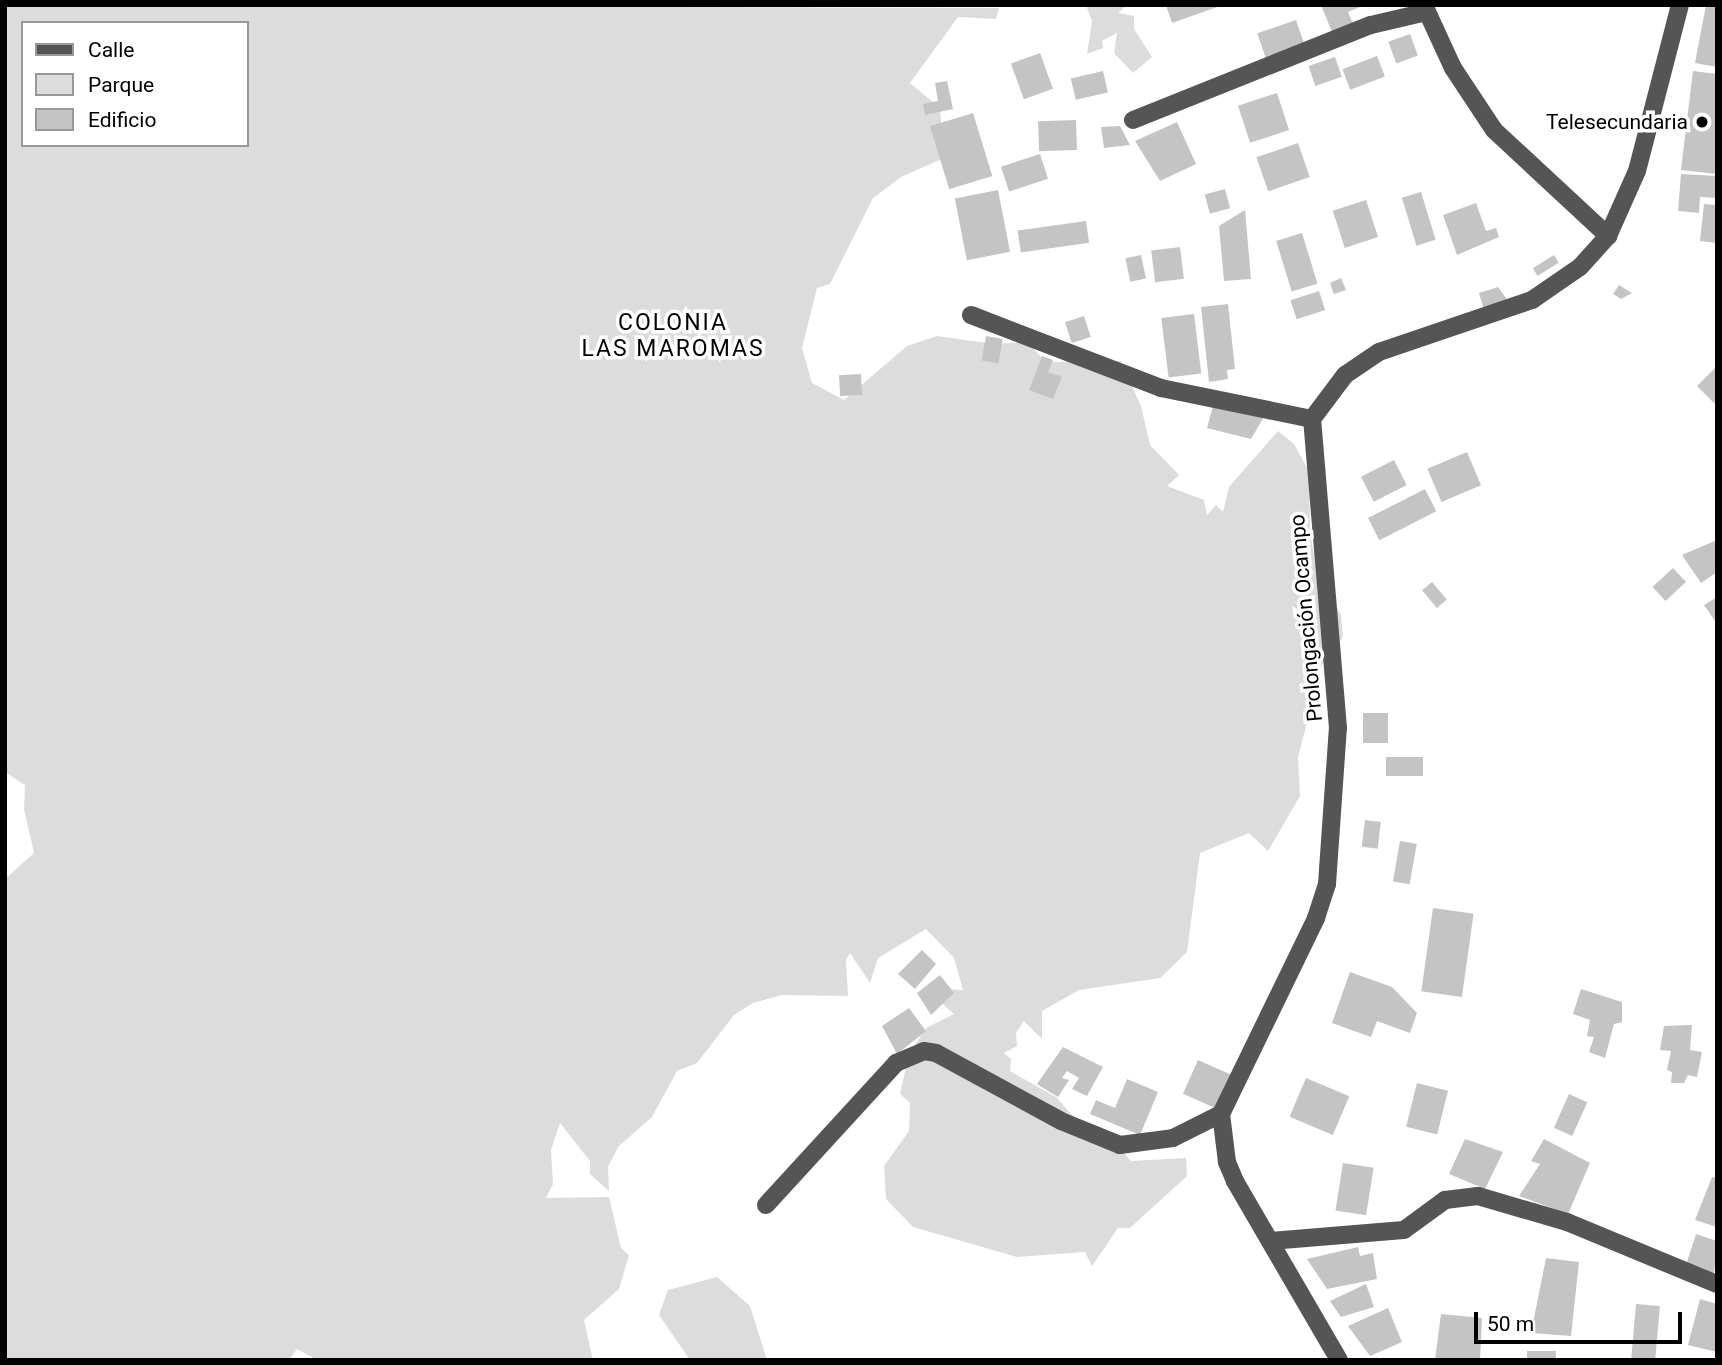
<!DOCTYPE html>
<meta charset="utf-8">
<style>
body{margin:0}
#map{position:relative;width:1722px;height:1365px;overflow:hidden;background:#fff;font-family:Roboto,sans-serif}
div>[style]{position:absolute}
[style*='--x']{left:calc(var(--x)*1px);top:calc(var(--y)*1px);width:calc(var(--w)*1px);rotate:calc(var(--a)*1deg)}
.green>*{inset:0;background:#dcdcdc}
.building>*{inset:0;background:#c4c4c4;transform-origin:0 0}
.minor>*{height:18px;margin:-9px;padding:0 9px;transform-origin:9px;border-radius:9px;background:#555}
.dots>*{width:19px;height:19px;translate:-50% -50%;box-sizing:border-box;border:4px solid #fff;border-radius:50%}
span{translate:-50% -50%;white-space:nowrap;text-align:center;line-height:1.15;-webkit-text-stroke:7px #fff;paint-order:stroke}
.poi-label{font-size:21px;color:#000}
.right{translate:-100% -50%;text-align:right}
.street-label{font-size:21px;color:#000}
.neighbourhood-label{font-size:23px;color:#000;letter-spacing:2px}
.frame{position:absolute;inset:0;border:7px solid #000;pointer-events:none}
.legend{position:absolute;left:21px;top:21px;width:228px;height:126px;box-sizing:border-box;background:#fff;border:2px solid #999;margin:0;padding:9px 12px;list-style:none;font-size:21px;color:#000}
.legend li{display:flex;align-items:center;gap:14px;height:35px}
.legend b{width:35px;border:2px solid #999}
.scale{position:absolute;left:1474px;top:1312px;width:208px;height:32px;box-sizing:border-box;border:4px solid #000;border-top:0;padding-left:9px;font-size:21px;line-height:24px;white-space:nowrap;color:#000;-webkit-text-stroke:5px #fff;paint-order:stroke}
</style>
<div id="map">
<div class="green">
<i style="clip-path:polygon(evenodd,5px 5px,999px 8px,996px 19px,958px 17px,910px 83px,940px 108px,944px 158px,901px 177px,873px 198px,830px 284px,817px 288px,802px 348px,812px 383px,844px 400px,907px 346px,937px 336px,994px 344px,1027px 342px,1046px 362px,1121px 361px,1141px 406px,1150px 445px,1179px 475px,1167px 486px,1204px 500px,1207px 515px,1216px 505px,1223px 512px,1229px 487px,1278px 431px,1294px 444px,1309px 471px,1310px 533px,1317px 570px,1341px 615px,1343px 637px,1322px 664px,1298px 757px,1300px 796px,1268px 851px,1249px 833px,1200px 853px,1187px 952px,1160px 978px,1079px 990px,1042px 1011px,1042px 1039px,1024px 1021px,1016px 1033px,1017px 1046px,1004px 1053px,1011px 1059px,1010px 1071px,1056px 1097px,1088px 1133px,1118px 1146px,1131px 1161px,1186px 1158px,1187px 1176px,1130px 1228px,1118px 1228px,1092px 1266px,1085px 1252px,1017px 1257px,913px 1227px,886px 1199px,884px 1166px,909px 1131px,910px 1103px,900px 1094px,909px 1054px,926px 1028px,954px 1014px,935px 997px,941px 989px,963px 990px,954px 958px,926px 929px,878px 958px,870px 983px,850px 953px,846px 960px,848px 996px,782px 995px,753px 1003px,734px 1015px,697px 1063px,677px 1071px,652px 1117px,618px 1147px,608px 1167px,609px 1191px,590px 1174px,590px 1161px,560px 1123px,551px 1150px,553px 1184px,546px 1198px,609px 1197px,621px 1248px,629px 1255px,619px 1289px,584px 1320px,593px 1360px,317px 1360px,297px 1349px,289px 1360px,5px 1360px,5px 879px,34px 853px,24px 809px,25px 785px,5px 772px,5px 5px,23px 23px,247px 23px,247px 145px,23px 145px,23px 23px)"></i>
<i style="clip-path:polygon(1086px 5px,1127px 5px,1118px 13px,1134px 16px,1134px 29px,1152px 57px,1133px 73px,1114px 53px,1117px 33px,1102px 41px,1103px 48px,1087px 54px,1092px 21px)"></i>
<i style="clip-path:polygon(717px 1277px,750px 1306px,767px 1360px,690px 1360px,659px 1315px,668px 1290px)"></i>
</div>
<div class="building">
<i style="clip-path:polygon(1166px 5px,1220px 5px,1220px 6px,1172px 23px)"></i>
<i style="clip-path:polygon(1321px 5px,1365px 5px,1348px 12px,1353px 24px,1332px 32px)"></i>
<i style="clip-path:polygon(1706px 5px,1717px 5px,1717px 67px,1695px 63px)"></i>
<i style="left:1296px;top:20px;width:28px;height:41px;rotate:71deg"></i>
<i style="left:1410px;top:34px;width:23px;height:23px;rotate:70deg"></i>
<i style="left:1040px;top:53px;width:38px;height:31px;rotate:70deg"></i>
<i style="left:1377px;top:56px;width:22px;height:37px;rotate:69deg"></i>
<i style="left:1335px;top:57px;width:21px;height:28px;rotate:71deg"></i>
<i style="left:1103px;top:71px;width:22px;height:33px;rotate:77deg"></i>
<i style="clip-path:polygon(1693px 71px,1717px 74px,1716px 174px,1681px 170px)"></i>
<i style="clip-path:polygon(947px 81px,953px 109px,925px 115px,923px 104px,938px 101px,935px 83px)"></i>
<i style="left:1277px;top:93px;width:39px;height:41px;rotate:72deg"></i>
<i style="left:973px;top:113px;width:66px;height:45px;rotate:73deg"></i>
<i style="left:1076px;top:120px;width:30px;height:38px;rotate:88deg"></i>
<i style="clip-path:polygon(1177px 122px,1196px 164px,1160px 181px,1135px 141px)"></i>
<i style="clip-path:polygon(1120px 126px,1130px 145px,1104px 148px,1101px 127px)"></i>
<i style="left:1298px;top:143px;width:36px;height:44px;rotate:71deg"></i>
<i style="left:1040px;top:154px;width:26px;height:41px;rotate:72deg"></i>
<i style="clip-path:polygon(1681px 174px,1717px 176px,1717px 198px,1700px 197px,1699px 213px,1678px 211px)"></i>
<i style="left:1225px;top:189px;width:20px;height:21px;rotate:75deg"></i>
<i style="left:998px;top:190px;width:63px;height:44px;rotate:79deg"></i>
<i style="left:1421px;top:192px;width:50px;height:20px;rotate:73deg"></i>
<i style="left:1366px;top:200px;width:39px;height:35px;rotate:72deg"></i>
<i style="clip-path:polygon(1476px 203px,1486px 231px,1496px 228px,1499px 237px,1457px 255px,1443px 215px)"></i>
<i style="clip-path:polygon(1704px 204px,1717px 205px,1717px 243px,1700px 241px)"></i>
<i style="clip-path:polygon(1245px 210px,1251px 279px,1224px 281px,1219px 226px)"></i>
<i style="left:1086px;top:221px;width:22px;height:69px;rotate:82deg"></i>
<i style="left:1302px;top:233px;width:53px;height:27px;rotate:73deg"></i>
<i style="left:1180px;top:247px;width:32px;height:29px;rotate:83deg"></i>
<i style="left:1141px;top:255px;width:24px;height:16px;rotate:78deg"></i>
<i style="left:1554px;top:255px;width:9px;height:25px;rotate:58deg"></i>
<i style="clip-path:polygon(1341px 278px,1346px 290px,1334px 294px,1330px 283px)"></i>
<i style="clip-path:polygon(1619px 285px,1632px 293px,1621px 299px,1613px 294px)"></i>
<i style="clip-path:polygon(1498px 287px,1511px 305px,1485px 313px,1479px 293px)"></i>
<i style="left:1319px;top:291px;width:20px;height:30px;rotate:72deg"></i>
<i style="clip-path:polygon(1228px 304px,1235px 369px,1227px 370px,1228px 379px,1209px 382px,1201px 307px)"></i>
<i style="left:1194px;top:314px;width:60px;height:33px;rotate:83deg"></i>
<i style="left:1084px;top:316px;width:22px;height:20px;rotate:72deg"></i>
<i style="left:986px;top:336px;width:17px;height:25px;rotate:10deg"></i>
<i style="clip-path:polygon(1042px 356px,1053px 360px,1048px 372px,1062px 377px,1053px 399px,1029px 390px)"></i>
<i style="clip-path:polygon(1717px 366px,1717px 400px,1714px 403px,1697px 386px)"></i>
<i style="left:861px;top:374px;width:21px;height:22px;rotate:87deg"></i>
<i style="clip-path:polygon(1214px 402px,1265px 415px,1251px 439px,1207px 428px)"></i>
<i style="left:1467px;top:452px;width:36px;height:43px;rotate:67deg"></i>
<i style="left:1394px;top:460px;width:28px;height:37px;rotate:63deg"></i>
<i style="left:1425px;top:489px;width:25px;height:64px;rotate:63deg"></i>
<i style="clip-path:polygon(1717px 540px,1717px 572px,1701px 583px,1682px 555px)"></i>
<i style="left:1673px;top:568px;width:19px;height:28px;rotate:47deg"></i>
<i style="left:1432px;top:582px;width:23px;height:13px;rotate:50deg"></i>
<i style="clip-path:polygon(1717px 597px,1717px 624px,1704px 605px)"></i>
<i style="left:1363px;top:713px;width:25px;height:30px"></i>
<i style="left:1386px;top:757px;width:37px;height:19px"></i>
<i style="left:1365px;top:820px;width:16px;height:27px;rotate:7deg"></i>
<i style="left:1400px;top:841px;width:17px;height:41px;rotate:10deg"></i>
<i style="left:1433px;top:908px;width:41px;height:84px;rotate:8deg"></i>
<i style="clip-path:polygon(922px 950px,936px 964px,915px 989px,898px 974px)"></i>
<i style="clip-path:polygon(1350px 972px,1392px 987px,1417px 1013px,1410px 1033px,1377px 1021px,1371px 1037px,1332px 1023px)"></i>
<i style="clip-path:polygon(940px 975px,954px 993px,931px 1015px,917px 993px)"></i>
<i style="clip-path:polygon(1581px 989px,1622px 1002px,1622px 1022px,1614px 1024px,1605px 1058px,1589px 1052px,1594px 1037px,1587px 1036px,1590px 1020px,1573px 1014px)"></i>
<i style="clip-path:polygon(909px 1008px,926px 1031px,897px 1054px,882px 1026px)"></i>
<i style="clip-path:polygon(1692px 1025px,1690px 1050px,1702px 1052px,1697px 1077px,1688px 1075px,1684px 1083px,1671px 1083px,1672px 1072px,1667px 1070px,1671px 1051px,1660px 1050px,1664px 1026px)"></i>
<i style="clip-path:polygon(1063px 1047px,1103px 1067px,1087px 1096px,1072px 1089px,1079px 1078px,1067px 1071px,1062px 1078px,1069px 1080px,1058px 1097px,1037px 1084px)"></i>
<i style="left:1198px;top:1060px;width:37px;height:37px;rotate:24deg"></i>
<i style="left:1306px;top:1078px;width:47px;height:42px;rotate:23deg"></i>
<i style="clip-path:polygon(1127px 1079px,1158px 1092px,1140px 1135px,1090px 1114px,1096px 1100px,1115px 1108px)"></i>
<i style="left:1417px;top:1083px;width:32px;height:45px;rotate:14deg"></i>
<i style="left:1569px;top:1094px;width:20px;height:37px;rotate:24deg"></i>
<i style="clip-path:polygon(1465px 1139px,1503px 1152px,1485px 1189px,1449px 1174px)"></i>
<i style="clip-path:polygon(1544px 1139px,1590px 1163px,1568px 1214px,1519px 1196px,1540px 1164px,1531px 1161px)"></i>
<i style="left:1343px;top:1163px;width:31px;height:48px;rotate:9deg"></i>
<i style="clip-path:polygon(1712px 1177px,1717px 1178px,1717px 1227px,1695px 1220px)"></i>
<i style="clip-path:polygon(1696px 1234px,1717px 1241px,1714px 1274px,1686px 1265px)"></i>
<i style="clip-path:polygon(1358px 1247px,1360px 1256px,1373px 1253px,1377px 1279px,1327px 1289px,1307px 1259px)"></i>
<i style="clip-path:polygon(1546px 1258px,1579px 1262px,1571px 1336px,1531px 1333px)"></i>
<i style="clip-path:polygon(1366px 1284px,1374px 1307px,1341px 1317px,1330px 1301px)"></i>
<i style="clip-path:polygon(1700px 1299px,1717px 1304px,1717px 1352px,1688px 1345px)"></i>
<i style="left:1636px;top:1304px;width:24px;height:56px;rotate:5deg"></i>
<i style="clip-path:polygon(1388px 1308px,1402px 1342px,1370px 1356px,1348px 1326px)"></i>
<i style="clip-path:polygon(1441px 1314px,1482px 1318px,1480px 1360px,1435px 1360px)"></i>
<i style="left:1527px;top:1351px;width:29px;height:9px"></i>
</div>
<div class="minor">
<i style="--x:1424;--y:5;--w:69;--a:65.3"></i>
<i style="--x:1453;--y:68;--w:74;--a:56.5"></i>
<i style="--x:1494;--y:130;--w:156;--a:42.9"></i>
<i style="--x:1133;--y:120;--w:256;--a:-21.8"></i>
<i style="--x:1371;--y:25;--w:57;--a:-13.3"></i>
<i style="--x:971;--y:315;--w:204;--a:21"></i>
<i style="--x:1161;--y:388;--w:154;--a:11.6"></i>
<i style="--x:766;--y:1205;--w:193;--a:-47.5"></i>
<i style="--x:896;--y:1063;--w:30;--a:-23"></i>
<i style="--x:924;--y:1051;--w:12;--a:9"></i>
<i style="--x:936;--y:1053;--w:142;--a:28.5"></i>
<i style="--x:1061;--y:1121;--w:64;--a:22.1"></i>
<i style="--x:1120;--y:1145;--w:53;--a:-7.5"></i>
<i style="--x:1173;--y:1138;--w:54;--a:-26.6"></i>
<i style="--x:1270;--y:1241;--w:134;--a:-4.7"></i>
<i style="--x:1404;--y:1230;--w:51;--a:-36.2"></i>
<i style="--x:1445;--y:1200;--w:33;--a:-7"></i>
<i style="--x:1478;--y:1196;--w:93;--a:16.3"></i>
<i style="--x:1567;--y:1222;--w:162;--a:22.5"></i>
<i style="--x:1339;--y:1360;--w:207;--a:-120.2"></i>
<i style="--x:1235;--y:1181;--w:21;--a:-113"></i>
<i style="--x:1227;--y:1162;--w:48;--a:-97.1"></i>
<i style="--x:1221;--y:1114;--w:218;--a:-64.1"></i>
<i style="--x:1316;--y:918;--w:36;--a:-72"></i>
<i style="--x:1327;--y:884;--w:156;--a:-86"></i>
<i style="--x:1338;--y:728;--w:310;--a:-94.8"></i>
<i style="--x:1312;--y:419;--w:55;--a:-53.1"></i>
<i style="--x:1345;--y:375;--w:41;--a:-34.1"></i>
<i style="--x:1379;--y:352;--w:162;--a:-18.8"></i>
<i style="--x:1532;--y:300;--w:58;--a:-34.5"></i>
<i style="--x:1580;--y:267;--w:42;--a:-47.9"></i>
<i style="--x:1608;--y:236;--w:71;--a:-66"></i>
<i style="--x:1637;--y:171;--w:171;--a:-75.5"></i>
</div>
<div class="dots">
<i style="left:1702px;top:122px;background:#000"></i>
</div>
<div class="poi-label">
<span class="right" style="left:1688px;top:122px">Telesecundaria</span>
</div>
<div class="street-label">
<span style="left:1306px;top:618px;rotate:-95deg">Prolongación Ocampo</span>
</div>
<div class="neighbourhood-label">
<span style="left:673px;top:336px">COLONIA<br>LAS MAROMAS</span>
</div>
<div class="frame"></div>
<ul class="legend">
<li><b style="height:9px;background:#555"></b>Calle</li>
<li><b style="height:19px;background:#dcdcdc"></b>Parque</li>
<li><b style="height:19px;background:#c4c4c4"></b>Edificio</li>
</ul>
<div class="scale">50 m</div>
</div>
